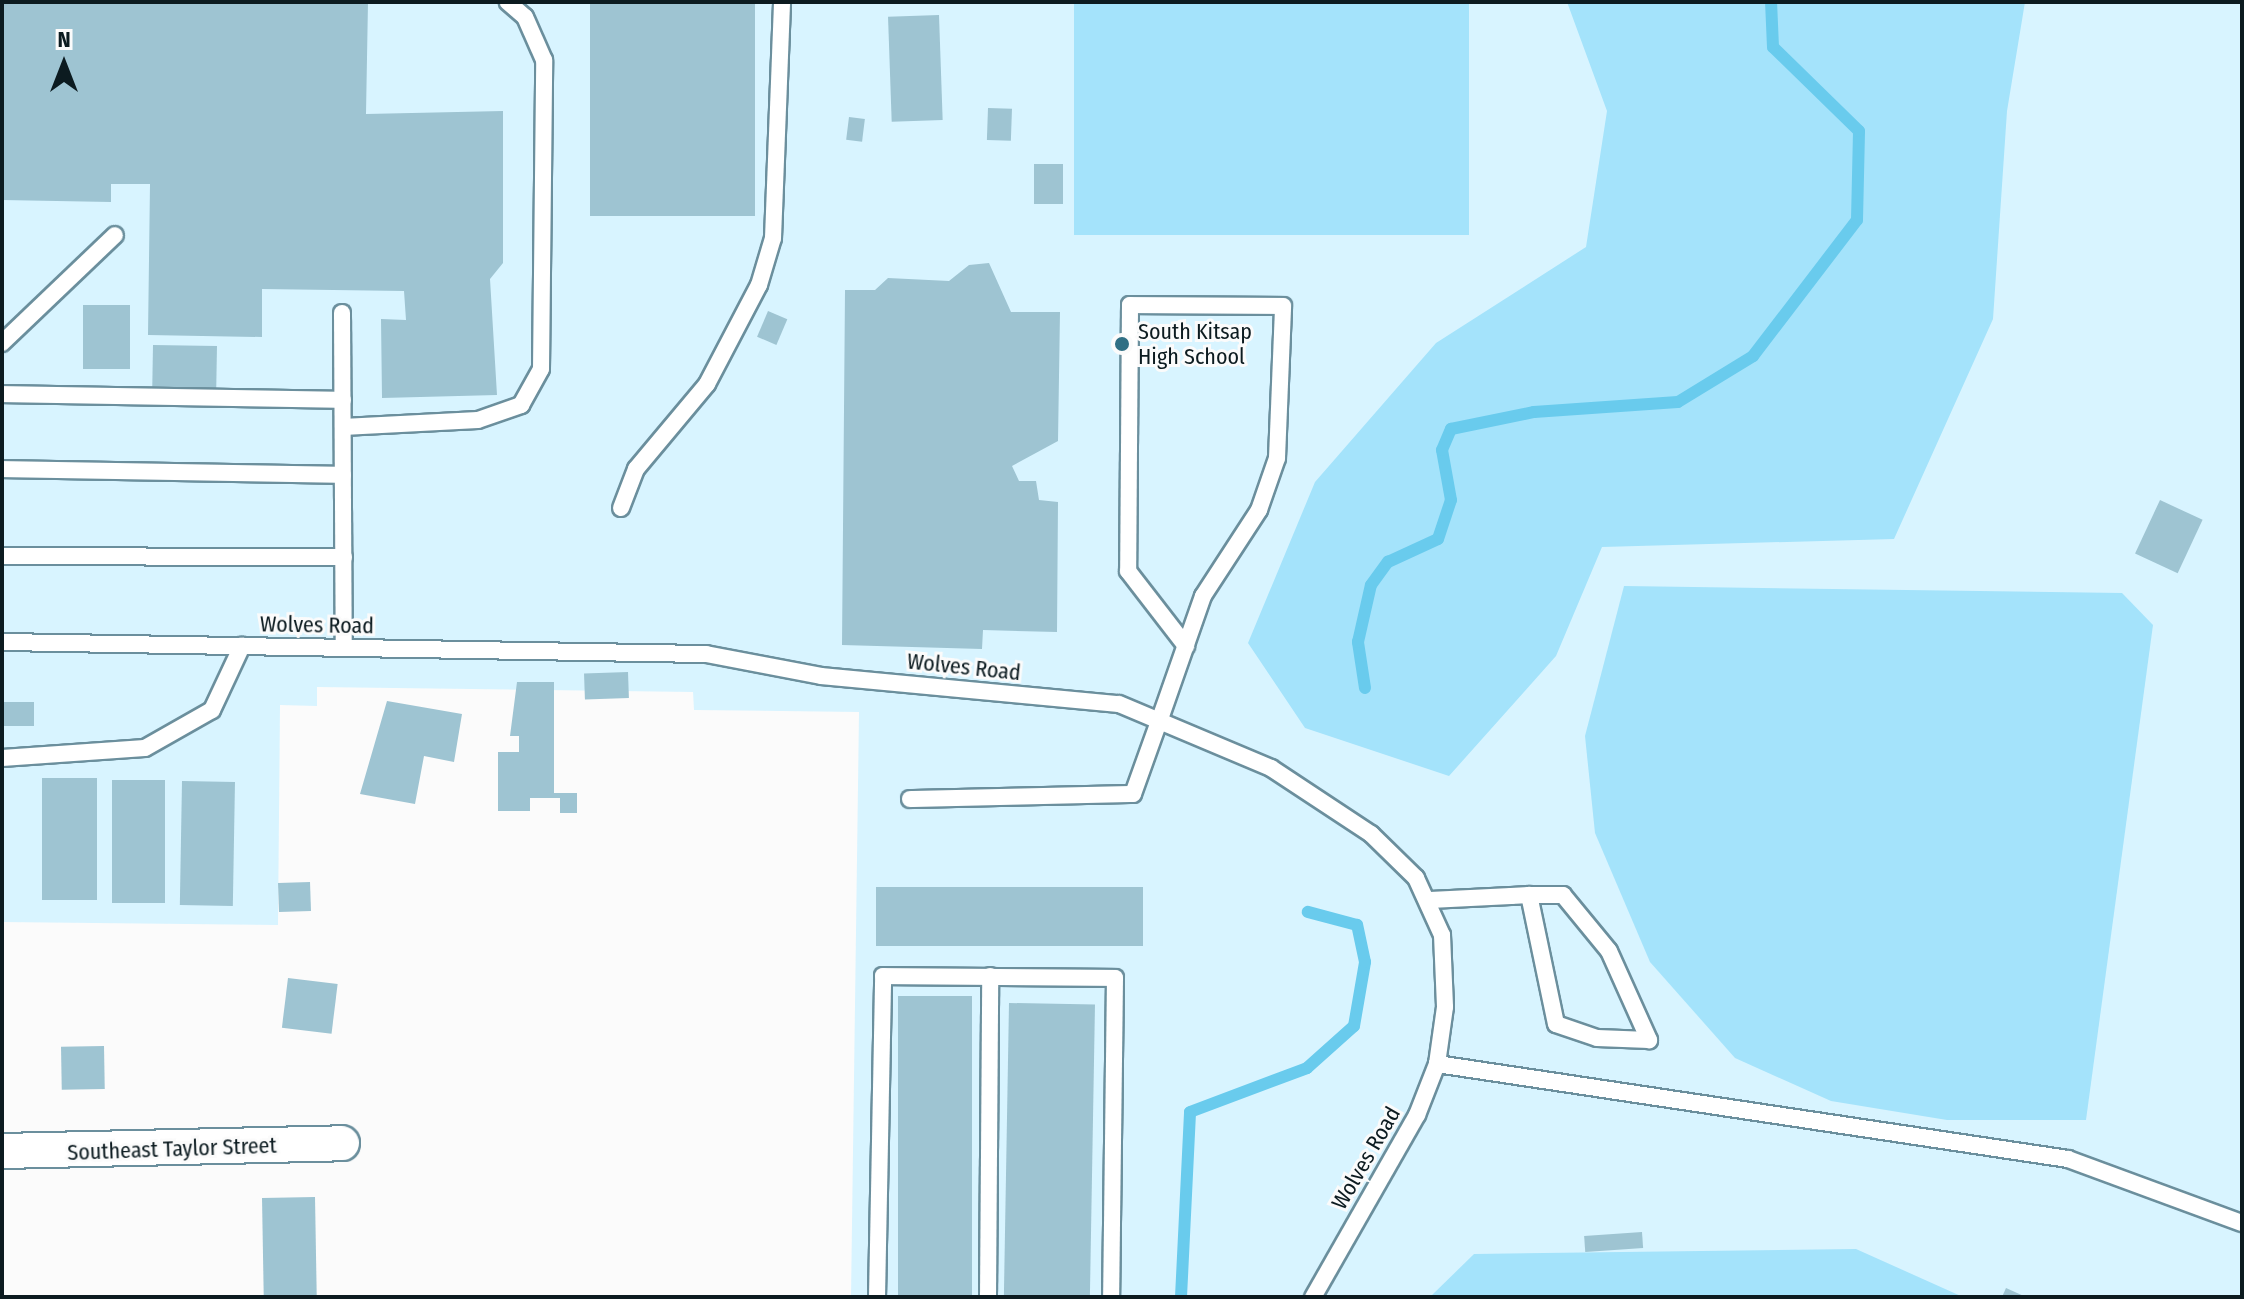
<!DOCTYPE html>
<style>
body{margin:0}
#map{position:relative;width:2244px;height:1299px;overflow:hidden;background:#fbfbfb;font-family:"Fira Sans Condensed",sans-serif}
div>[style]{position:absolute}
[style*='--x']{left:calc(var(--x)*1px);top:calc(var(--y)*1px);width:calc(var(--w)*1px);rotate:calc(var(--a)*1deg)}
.built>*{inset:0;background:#d8f4ff}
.green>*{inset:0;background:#a4e3fb;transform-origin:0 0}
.stream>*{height:12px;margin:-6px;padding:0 6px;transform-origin:6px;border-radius:6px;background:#69cbed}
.building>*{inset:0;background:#9ec4d2;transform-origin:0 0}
.roads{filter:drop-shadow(2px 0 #6b8f9d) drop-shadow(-2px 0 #6b8f9d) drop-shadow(0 2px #6b8f9d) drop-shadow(0 -2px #6b8f9d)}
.lane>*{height:16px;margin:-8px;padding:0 8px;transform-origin:8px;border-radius:8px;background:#fff}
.street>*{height:34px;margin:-17px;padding:0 17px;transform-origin:17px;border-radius:17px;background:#fff}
.dots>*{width:22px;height:22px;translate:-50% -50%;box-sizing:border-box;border:4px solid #fbfbfb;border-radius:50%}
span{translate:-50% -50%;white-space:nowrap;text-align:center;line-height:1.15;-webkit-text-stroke:6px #fbfbfb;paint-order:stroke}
.poi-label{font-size:22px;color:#0c1b20}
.left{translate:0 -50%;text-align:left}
.street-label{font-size:22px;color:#0c1b20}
.frame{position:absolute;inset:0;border:4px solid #0c1b20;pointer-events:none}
.north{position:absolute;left:24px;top:24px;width:80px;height:80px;-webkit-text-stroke:6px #fbfbfb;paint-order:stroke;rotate:0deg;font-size:22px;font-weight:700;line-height:32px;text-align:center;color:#0c1b20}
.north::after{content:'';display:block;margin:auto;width:28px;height:36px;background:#0c1b20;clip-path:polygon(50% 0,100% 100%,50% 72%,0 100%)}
</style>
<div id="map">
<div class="built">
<i style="clip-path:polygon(2px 2px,2242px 2px,2242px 1297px,851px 1297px,859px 712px,694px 710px,693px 692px,317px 687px,317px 706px,280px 705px,278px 925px,2px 922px)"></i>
</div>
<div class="green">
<i style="left:1074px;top:2px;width:395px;height:233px"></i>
<i style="clip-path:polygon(1567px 2px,2025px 2px,2007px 111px,1993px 319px,1894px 539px,1602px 547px,1556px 656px,1449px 776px,1305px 728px,1248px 643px,1315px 482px,1436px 343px,1586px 247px,1607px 111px)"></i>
<i style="clip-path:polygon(1624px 586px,2122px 593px,2153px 625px,2086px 1120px,1947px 1120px,1831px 1101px,1735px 1058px,1650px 962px,1595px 833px,1585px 736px)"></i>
<i style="clip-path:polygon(1856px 1249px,1963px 1297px,1430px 1297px,1474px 1254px)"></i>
</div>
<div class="stream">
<i style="--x:1365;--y:688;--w:47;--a:-98.7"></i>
<i style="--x:1358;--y:642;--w:58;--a:-77.2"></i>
<i style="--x:1371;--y:585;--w:29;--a:-54"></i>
<i style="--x:1388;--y:562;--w:55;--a:-24.7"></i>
<i style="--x:1438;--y:539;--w:41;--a:-71.6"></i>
<i style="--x:1451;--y:500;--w:51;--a:-100.2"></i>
<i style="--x:1442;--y:450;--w:23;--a:-67"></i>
<i style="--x:1451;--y:429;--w:85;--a:-11.6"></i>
<i style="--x:1534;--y:412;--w:144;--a:-4"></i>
<i style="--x:1678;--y:402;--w:88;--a:-31.5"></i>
<i style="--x:1753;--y:356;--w:171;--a:-52.6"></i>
<i style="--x:1857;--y:220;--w:89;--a:-88.7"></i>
<i style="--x:1859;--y:131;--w:120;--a:-135.7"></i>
<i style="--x:1773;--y:47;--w:45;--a:-92.5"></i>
<i style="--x:1181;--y:1297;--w:185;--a:-87.2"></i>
<i style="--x:1190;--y:1112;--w:125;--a:-20.6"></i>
<i style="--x:1307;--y:1068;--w:63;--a:-41.8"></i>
<i style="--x:1354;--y:1026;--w:65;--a:-80.2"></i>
<i style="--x:1365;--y:962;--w:38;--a:-102"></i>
<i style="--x:1357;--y:925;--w:51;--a:-165.1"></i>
</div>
<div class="building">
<i style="clip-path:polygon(2px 2px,368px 2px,366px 114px,503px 111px,503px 263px,490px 279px,497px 395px,382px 398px,381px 319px,406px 320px,404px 291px,262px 289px,262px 337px,148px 335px,150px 184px,111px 184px,111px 202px,2px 200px)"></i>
<i style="left:590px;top:2px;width:165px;height:214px"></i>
<i style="left:939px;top:15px;width:105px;height:51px;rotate:88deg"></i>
<i style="left:988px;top:108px;width:24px;height:32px;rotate:2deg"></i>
<i style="left:849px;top:117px;width:16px;height:23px;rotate:7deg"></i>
<i style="left:1034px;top:164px;width:29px;height:40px"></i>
<i style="clip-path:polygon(989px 263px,1011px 312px,1060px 312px,1058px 441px,1012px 466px,1019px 481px,1036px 481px,1039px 500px,1058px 502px,1057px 632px,983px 630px,982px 649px,842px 645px,845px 290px,875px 290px,888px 278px,949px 281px,969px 265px)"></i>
<i style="left:83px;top:305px;width:47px;height:64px"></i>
<i style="left:768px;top:311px;width:21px;height:28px;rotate:23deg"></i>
<i style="left:153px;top:345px;width:64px;height:45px;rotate:1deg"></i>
<i style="left:2160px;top:500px;width:47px;height:59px;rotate:25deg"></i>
<i style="left:628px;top:672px;width:26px;height:44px;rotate:88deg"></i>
<i style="clip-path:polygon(517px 682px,554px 682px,554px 793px,577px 793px,577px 813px,560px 813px,560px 798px,530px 798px,530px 811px,498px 811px,498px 752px,519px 752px,519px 736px,510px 736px)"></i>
<i style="clip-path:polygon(387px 701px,462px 714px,454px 762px,424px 756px,415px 804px,360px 794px)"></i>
<i style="left:2px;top:702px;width:32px;height:24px"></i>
<i style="left:42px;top:778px;width:55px;height:122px"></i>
<i style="left:112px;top:780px;width:53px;height:123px"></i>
<i style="left:182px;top:781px;width:53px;height:124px;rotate:1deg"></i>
<i style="left:310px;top:882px;width:29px;height:32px;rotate:88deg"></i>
<i style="left:876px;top:887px;width:267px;height:59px"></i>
<i style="left:288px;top:978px;width:50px;height:50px;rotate:7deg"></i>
<i style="left:898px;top:996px;width:74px;height:301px"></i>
<i style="left:1009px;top:1003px;width:86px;height:294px;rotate:1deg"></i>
<i style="left:104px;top:1046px;width:43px;height:43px;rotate:89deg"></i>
<i style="left:315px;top:1197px;width:100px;height:53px;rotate:89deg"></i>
<i style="left:1642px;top:1232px;width:16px;height:58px;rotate:86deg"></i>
<i style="clip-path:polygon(2006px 1288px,2026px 1297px,2002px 1297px)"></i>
</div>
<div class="roads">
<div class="lane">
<i style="--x:342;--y:313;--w:334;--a:89.7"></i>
<i style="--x:2;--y:343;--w:156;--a:-43.7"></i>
<i style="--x:2;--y:394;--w:341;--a:1"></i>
<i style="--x:343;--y:427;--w:135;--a:-3"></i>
<i style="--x:478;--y:420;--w:46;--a:-19.2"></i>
<i style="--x:521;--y:405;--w:41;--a:-60.9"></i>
<i style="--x:541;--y:369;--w:309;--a:-89.4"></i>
<i style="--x:544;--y:60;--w:47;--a:-113.8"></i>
<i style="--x:525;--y:17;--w:23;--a:-139"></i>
<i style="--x:2;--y:469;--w:341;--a:1"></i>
<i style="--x:621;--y:508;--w:42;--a:-69"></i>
<i style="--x:636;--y:469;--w:111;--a:-50.1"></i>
<i style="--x:707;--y:384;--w:112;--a:-62.3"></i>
<i style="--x:759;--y:285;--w:49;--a:-73.4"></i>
<i style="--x:773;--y:238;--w:236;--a:-87.8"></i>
<i style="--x:2;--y:556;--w:342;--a:0.2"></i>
<i style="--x:2;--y:642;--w:704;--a:0.98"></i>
<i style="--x:706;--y:654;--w:117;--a:10.8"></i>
<i style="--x:821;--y:676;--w:299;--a:5.4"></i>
<i style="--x:1119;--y:704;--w:165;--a:22.8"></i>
<i style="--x:1271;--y:768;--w:120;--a:33.4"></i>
<i style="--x:1371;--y:834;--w:63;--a:44.4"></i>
<i style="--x:1416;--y:878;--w:63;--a:65.5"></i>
<i style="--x:1442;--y:935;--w:72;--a:87.6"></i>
<i style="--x:1445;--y:1007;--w:58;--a:98"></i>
<i style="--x:1437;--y:1064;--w:55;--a:111.4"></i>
<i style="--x:1417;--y:1115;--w:210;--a:119.7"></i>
<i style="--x:2;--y:758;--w:143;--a:-4"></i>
<i style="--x:145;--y:748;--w:77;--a:-29.6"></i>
<i style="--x:212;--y:710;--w:71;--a:-64.9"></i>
<i style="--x:910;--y:799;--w:223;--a:-1.3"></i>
<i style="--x:1133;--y:794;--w:83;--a:-70.3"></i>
<i style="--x:1161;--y:716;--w:127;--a:-70.7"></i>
<i style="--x:1203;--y:596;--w:103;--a:-56.9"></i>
<i style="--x:1259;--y:510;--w:55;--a:-70.9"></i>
<i style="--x:1277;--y:458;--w:152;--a:-87.7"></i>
<i style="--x:1283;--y:306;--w:153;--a:-179.6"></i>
<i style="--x:1130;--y:305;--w:266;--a:90.4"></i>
<i style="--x:1128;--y:571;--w:95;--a:52.3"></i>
<i style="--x:1430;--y:900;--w:81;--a:-2.8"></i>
<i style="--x:1511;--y:896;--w:18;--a:-3"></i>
<i style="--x:1529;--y:895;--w:34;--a:0"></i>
<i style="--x:1563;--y:895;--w:72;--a:50.6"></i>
<i style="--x:1609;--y:951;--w:98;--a:65.8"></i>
<i style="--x:1649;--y:1040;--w:52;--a:-177.8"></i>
<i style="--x:1597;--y:1038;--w:43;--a:-161.1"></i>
<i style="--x:1556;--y:1024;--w:132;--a:-101.8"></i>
<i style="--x:1437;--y:1064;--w:638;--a:8.56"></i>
<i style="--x:2068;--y:1159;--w:185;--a:20.2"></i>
<i style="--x:877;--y:1297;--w:321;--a:-88.9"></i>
<i style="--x:883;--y:976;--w:232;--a:0.5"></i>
<i style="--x:1115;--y:978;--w:319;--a:90.7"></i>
<i style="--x:988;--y:1297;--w:321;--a:-89.6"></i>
</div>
<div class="street">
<i style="--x:2;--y:1151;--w:340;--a:-1.3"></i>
</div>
</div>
<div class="dots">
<i style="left:1122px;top:344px;background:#306f84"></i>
</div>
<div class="poi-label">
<span class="left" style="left:1138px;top:344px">South Kitsap<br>High School</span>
</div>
<div class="street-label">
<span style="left:317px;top:625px;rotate:1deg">Wolves Road</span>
<span style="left:964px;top:667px;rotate:6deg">Wolves Road</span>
<span style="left:172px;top:1149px;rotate:-2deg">Southeast Taylor Street</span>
<span style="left:1366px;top:1158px;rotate:-60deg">Wolves Road</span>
</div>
<div class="frame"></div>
<div class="north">N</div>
</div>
